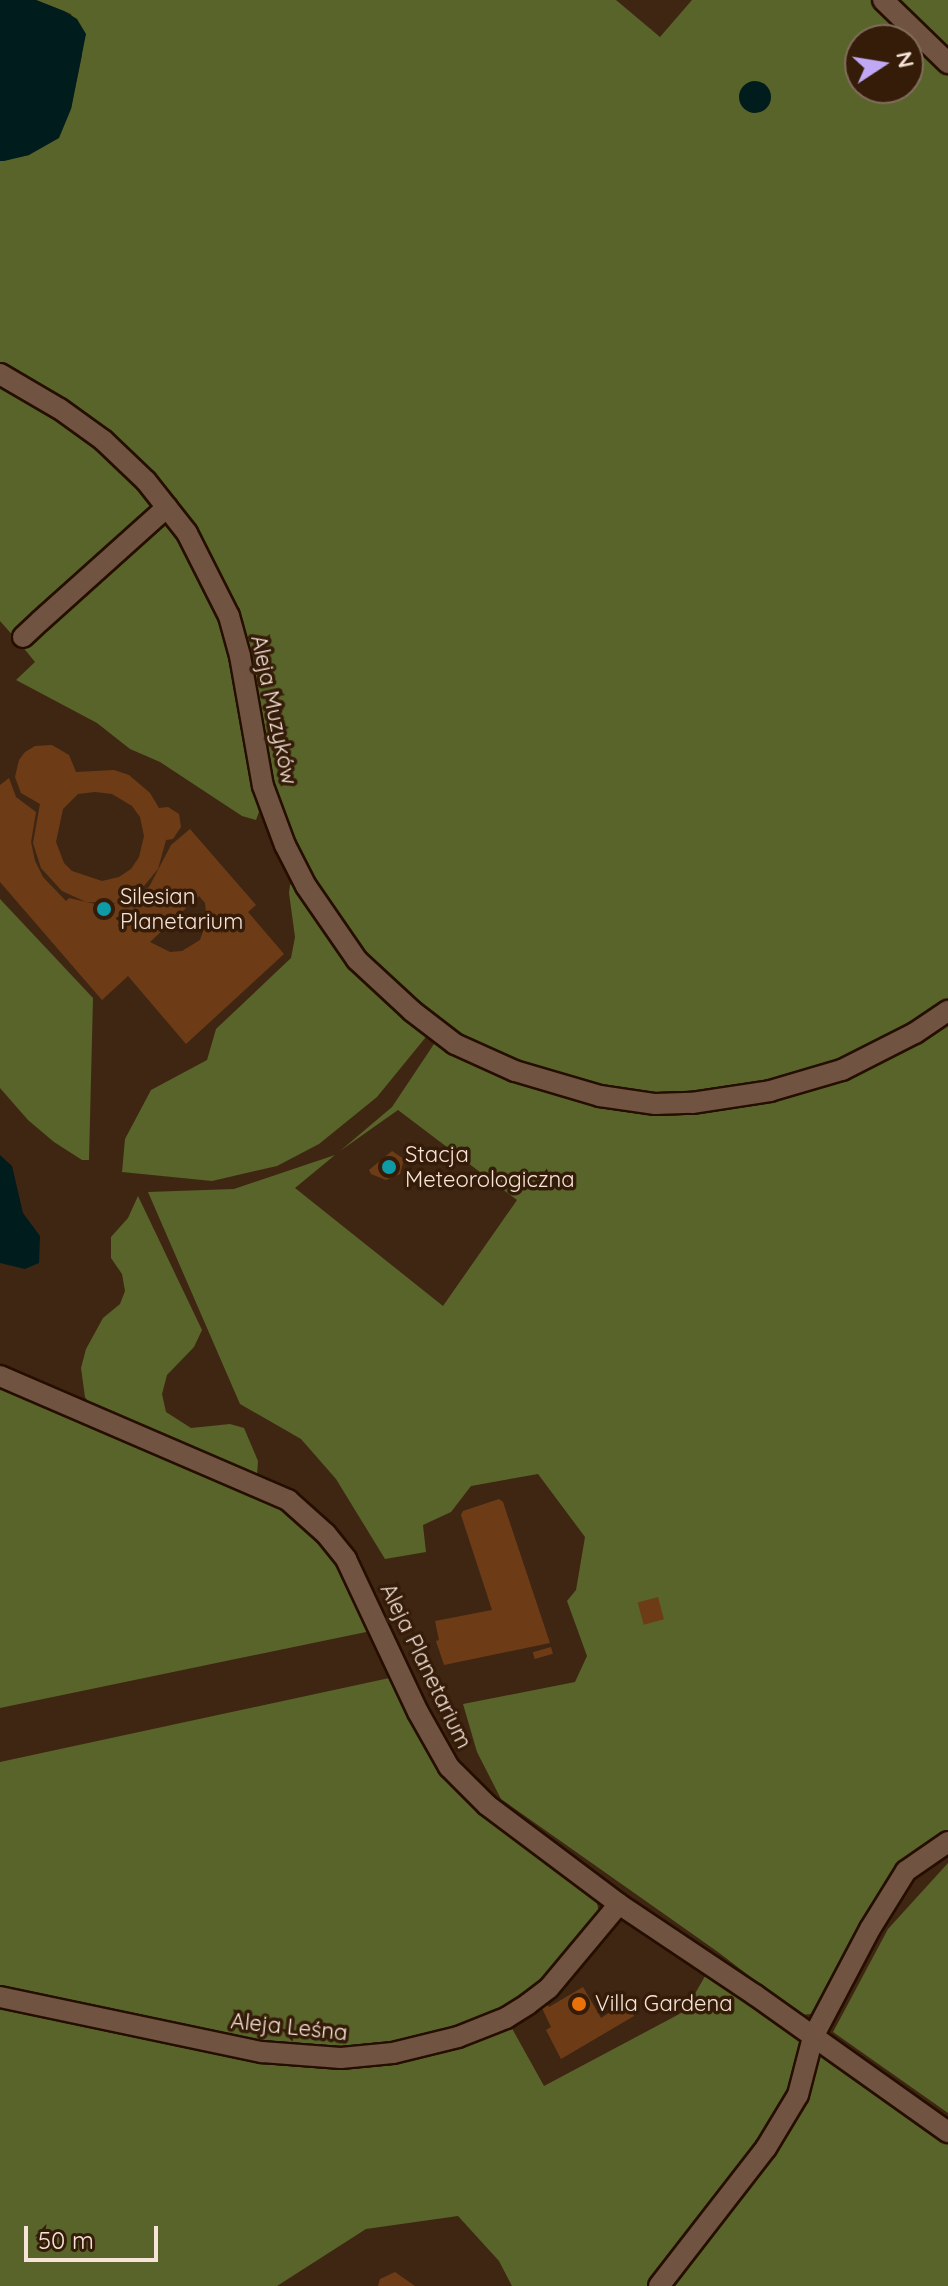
<!DOCTYPE html>
<meta charset="utf-8">
<style>
body{margin:0}
#map{position:relative;width:948px;height:2286px;overflow:hidden;background:#3f2613;font-family:Quicksand,sans-serif}
div>[style]{position:absolute}
[style*='--x']{left:calc(var(--x)*1px);top:calc(var(--y)*1px);width:calc(var(--w)*1px);rotate:calc(var(--a)*1deg)}
.forest>*{inset:0;background:#586429}
.water>*{inset:0;background:#011c1d}
.round{border-radius:50%}
.building>*{inset:0;background:#6d3c17;transform-origin:0 0}
.roads{filter:drop-shadow(2px 0 #250e00) drop-shadow(-2px 0 #250e00) drop-shadow(0 2px #250e00) drop-shadow(0 -2px #250e00)}
.street>*{height:20px;margin:-10px;padding:0 10px;transform-origin:10px;border-radius:10px;background:#705340}
.dots>*{width:22px;height:22px;translate:-50% -50%;box-sizing:border-box;border:4px solid #351c09;border-radius:50%}
span{translate:-50% -50%;white-space:nowrap;text-align:center;line-height:1.15;-webkit-text-stroke:7px #351c09;paint-order:stroke}
.street-label{font-size:22px;color:#f6e4d9}
.poi-label{font-size:22px;color:#f6e4d9}
.left{translate:0 -50%;text-align:left}
.north{position:absolute;left:844px;top:24px;width:80px;height:80px;box-sizing:border-box;background:#351c09;border:2px solid #826c5c;border-radius:50%;rotate:78deg;font-size:22px;font-weight:700;line-height:32px;text-align:center;color:#f6e4d9}
.north::after{content:'';display:block;margin:auto;width:28px;height:36px;background:#c0a8f4;clip-path:polygon(50% 0,100% 100%,50% 72%,0 100%)}
.scale{position:absolute;left:24px;top:2226px;width:134px;height:36px;box-sizing:border-box;border:4px solid #f6e4d9;border-top:0;padding-left:10px;font-size:24px;line-height:28px;white-space:nowrap;color:#f6e4d9;-webkit-text-stroke:6px #351c09;paint-order:stroke}
</style>
<div id="map">
<div class="forest">
<i style="clip-path:polygon(evenodd,36px 0,616px 0,660px 37px,692px 0,948px 0,948px 1833px,935px 1839px,886px 1884px,818px 2008px,811px 2014px,800px 2015px,718px 1952px,501px 1799px,477px 1752px,463px 1704px,575px 1682px,587px 1656px,567px 1601px,576px 1590px,585px 1537px,538px 1474px,471px 1486px,451px 1512px,423px 1525px,426px 1552px,385px 1559px,336px 1479px,301px 1439px,240px 1404px,148px 1192px,234px 1189px,335px 1155px,295px 1188px,443px 1306px,517px 1200px,398px 1110px,340px 1151px,392px 1107px,442px 1032px,340px 932px,276px 812px,240px 645px,160px 499px,16px 639px,0 621px,0 161px,29px 155px,71px 109px,82px 55px,71px 14px,36px 0,860px 40px,908px 40px,908px 88px,860px 88px,860px 40px)"></i>
<i style="clip-path:polygon(163px 507px,224px 617px,259px 812px,256px 820px,242px 816px,160px 762px,130px 749px,97px 723px,16px 680px,35px 662px,22px 646px)"></i>
<i style="clip-path:polygon(296px 881px,430px 1032px,377px 1097px,319px 1144px,277px 1166px,212px 1181px,122px 1172px,125px 1139px,151px 1090px,207px 1060px,216px 1029px,291px 958px,295px 937px,289px 893px,290px 885px)"></i>
<i style="clip-path:polygon(0 899px,93px 998px,89px 1160px,82px 1160px,54px 1142px,28px 1120px,0 1088px)"></i>
<i style="clip-path:polygon(138px 1196px,202px 1330px,194px 1347px,167px 1375px,162px 1394px,166px 1412px,191px 1428px,230px 1424px,244px 1428px,258px 1461px,257px 1476px,91px 1406px,85px 1397px,81px 1368px,86px 1349px,103px 1318px,120px 1304px,125px 1291px,122px 1274px,111px 1258px,111px 1237px,128px 1218px)"></i>
<i style="clip-path:polygon(0 1389px,275px 1504px,310px 1530px,335px 1562px,371px 1631px,0 1708px)"></i>
<i style="clip-path:polygon(394px 1677px,427px 1747px,596px 1898px,599px 1913px,556px 1969px,531px 1992px,503px 2010px,456px 2027px,385px 2046px,328px 2049px,201px 2032px,0 1990px,0 1762px)"></i>
<i style="clip-path:polygon(948px 1863px,948px 2113px,833px 2032px,888px 1929px)"></i>
<i style="clip-path:polygon(708px 1971px,948px 2141px,948px 2286px,512px 2286px,499px 2261px,458px 2216px,366px 2229px,277px 2286px,0 2286px,0 2003px,326px 2066px,373px 2065px,460px 2044px,509px 2023px,544px 2086px,685px 2011px)"></i>
</div>
<div class="water">
<i style="clip-path:polygon(0 0,36px 0,64px 11px,77px 19px,86px 34px,71px 109px,59px 138px,29px 155px,4px 161px,0 161px)"></i>
<i class="round" style="left:739px;top:81px;width:32px;height:32px"></i>
<i style="clip-path:polygon(0 1155px,12px 1166px,23px 1213px,40px 1236px,39px 1263px,25px 1269px,0 1263px)"></i>
</div>
<div class="building">
<i style="clip-path:polygon(evenodd,52px 745px,69px 755px,76px 772px,114px 770px,129px 775px,150px 793px,159px 808px,168px 807px,179px 814px,181px 827px,173px 839px,166px 840px,158px 869px,139px 892px,116px 903px,86px 902px,62px 891px,41px 868px,33px 843px,40px 804px,21px 793px,15px 777px,19px 760px,25px 752px,35px 746px,52px 745px,95px 792px,112px 794px,132px 806px,140px 817px,144px 836px,139px 857px,131px 869px,119px 877px,102px 881px,72px 871px,64px 863px,56px 842px,63px 809px,78px 794px,95px 792px)"></i>
<i style="clip-path:polygon(evenodd,9px 778px,16px 797px,36px 812px,31px 842px,35px 861px,43px 877px,66px 901px,69px 898px,104px 906px,128px 900px,149px 887px,171px 845px,190px 829px,256px 905px,248px 912px,284px 954px,186px 1044px,128px 976px,102px 1000px,0 882px,0 785px,9px 778px,199px 896px,205px 903px,207px 920px,200px 940px,182px 951px,170px 952px,150px 942px,199px 896px)"></i>
<i style="clip-path:polygon(392px 1151px,404px 1159px,400px 1174px,386px 1180px,371px 1174px,369px 1170px)"></i>
<i style="clip-path:polygon(499px 1499px,503px 1502px,550px 1643px,444px 1665px,436px 1641px,439px 1640px,435px 1621px,492px 1610px,461px 1515px,463px 1511px)"></i>
<i style="left:658px;top:1597px;width:23px;height:21px;rotate:75deg"></i>
<i style="left:551px;top:1647px;width:7px;height:19px;rotate:74deg"></i>
<i style="clip-path:polygon(583px 1987px,601px 2018px,626px 2002px,634px 2016px,561px 2059px,546px 2030px,551px 2027px,541px 2006px,546px 2003px,549px 2007px)"></i>
<i style="clip-path:polygon(395px 2272px,415px 2286px,378px 2286px,380px 2279px)"></i>
</div>
<div class="roads">
<div class="street">
<i style="--x:883;--y:0;--w:91;--a:44.1"></i>
<i style="--x:0;--y:374;--w:69;--a:30.3"></i>
<i style="--x:60;--y:409;--w:53;--a:35.8"></i>
<i style="--x:103;--y:440;--w:59;--a:43.6"></i>
<i style="--x:146;--y:481;--w:66;--a:51.7"></i>
<i style="--x:187;--y:533;--w:93;--a:63.2"></i>
<i style="--x:229;--y:616;--w:41;--a:74.6"></i>
<i style="--x:240;--y:656;--w:132;--a:80"></i>
<i style="--x:263;--y:786;--w:63;--a:69.6"></i>
<i style="--x:285;--y:845;--w:46;--a:62.9"></i>
<i style="--x:306;--y:886;--w:90;--a:55.4"></i>
<i style="--x:357;--y:960;--w:75;--a:42.8"></i>
<i style="--x:412;--y:1011;--w:54;--a:37.5"></i>
<i style="--x:455;--y:1044;--w:66;--a:24.2"></i>
<i style="--x:515;--y:1071;--w:89;--a:16.4"></i>
<i style="--x:600;--y:1096;--w:56;--a:8.3"></i>
<i style="--x:655;--y:1104;--w:37;--a:-2"></i>
<i style="--x:692;--y:1103;--w:79;--a:-8.7"></i>
<i style="--x:770;--y:1091;--w:75;--a:-16.3"></i>
<i style="--x:842;--y:1070;--w:82;--a:-26.9"></i>
<i style="--x:915;--y:1033;--w:40;--a:-34"></i>
<i style="--x:39;--y:622;--w:172;--a:-41.9"></i>
<i style="--x:23;--y:637;--w:19;--a:-43"></i>
<i style="--x:0;--y:1376;--w:314;--a:23.3"></i>
<i style="--x:288;--y:1500;--w:51;--a:41.8"></i>
<i style="--x:326;--y:1534;--w:32;--a:51"></i>
<i style="--x:346;--y:1559;--w:169;--a:64.8"></i>
<i style="--x:418;--y:1712;--w:63;--a:60.6"></i>
<i style="--x:449;--y:1767;--w:54;--a:45"></i>
<i style="--x:487;--y:1805;--w:165;--a:36.9"></i>
<i style="--x:619;--y:1904;--w:164;--a:33.8"></i>
<i style="--x:755;--y:1995;--w:237;--a:35.4"></i>
<i style="--x:0;--y:1997;--w:268;--a:11.9"></i>
<i style="--x:262;--y:2052;--w:79;--a:4.3"></i>
<i style="--x:341;--y:2058;--w:52;--a:-5.5"></i>
<i style="--x:393;--y:2053;--w:67;--a:-13.8"></i>
<i style="--x:458;--y:2037;--w:52;--a:-21.6"></i>
<i style="--x:506;--y:2018;--w:26;--a:-32"></i>
<i style="--x:528;--y:2004;--w:26;--a:-37"></i>
<i style="--x:549;--y:1988;--w:109;--a:-50.2"></i>
<i style="--x:659;--y:2286;--w:175;--a:-52.2"></i>
<i style="--x:766;--y:2148;--w:62;--a:-58.9"></i>
<i style="--x:798;--y:2095;--w:60;--a:-75.5"></i>
<i style="--x:813;--y:2037;--w:122;--a:-62.2"></i>
<i style="--x:870;--y:1929;--w:68;--a:-58.2"></i>
<i style="--x:906;--y:1871;--w:51;--a:-34.6"></i>
</div>
</div>
<div class="dots">
<i style="left:104px;top:909px;background:#0f9aa8"></i>
<i style="left:389px;top:1167px;background:#0f9aa8"></i>
<i style="left:579px;top:2004px;background:#e8710a"></i>
</div>
<div class="street-label">
<span style="left:274px;top:710px;rotate:78deg">Aleja Muzyków</span>
<span style="left:426px;top:1666px;rotate:64deg">Aleja Planetarium</span>
<span style="left:289px;top:2027px;rotate:6deg">Aleja Leśna</span>
</div>
<div class="poi-label">
<span class="left" style="left:120px;top:909px">Silesian<br>Planetarium</span>
<span class="left" style="left:405px;top:1167px">Stacja<br>Meteorologiczna</span>
<span class="left" style="left:595px;top:2004px">Villa Gardena</span>
</div>
<div class="north">N</div>
<div class="scale">50 m</div>
</div>
